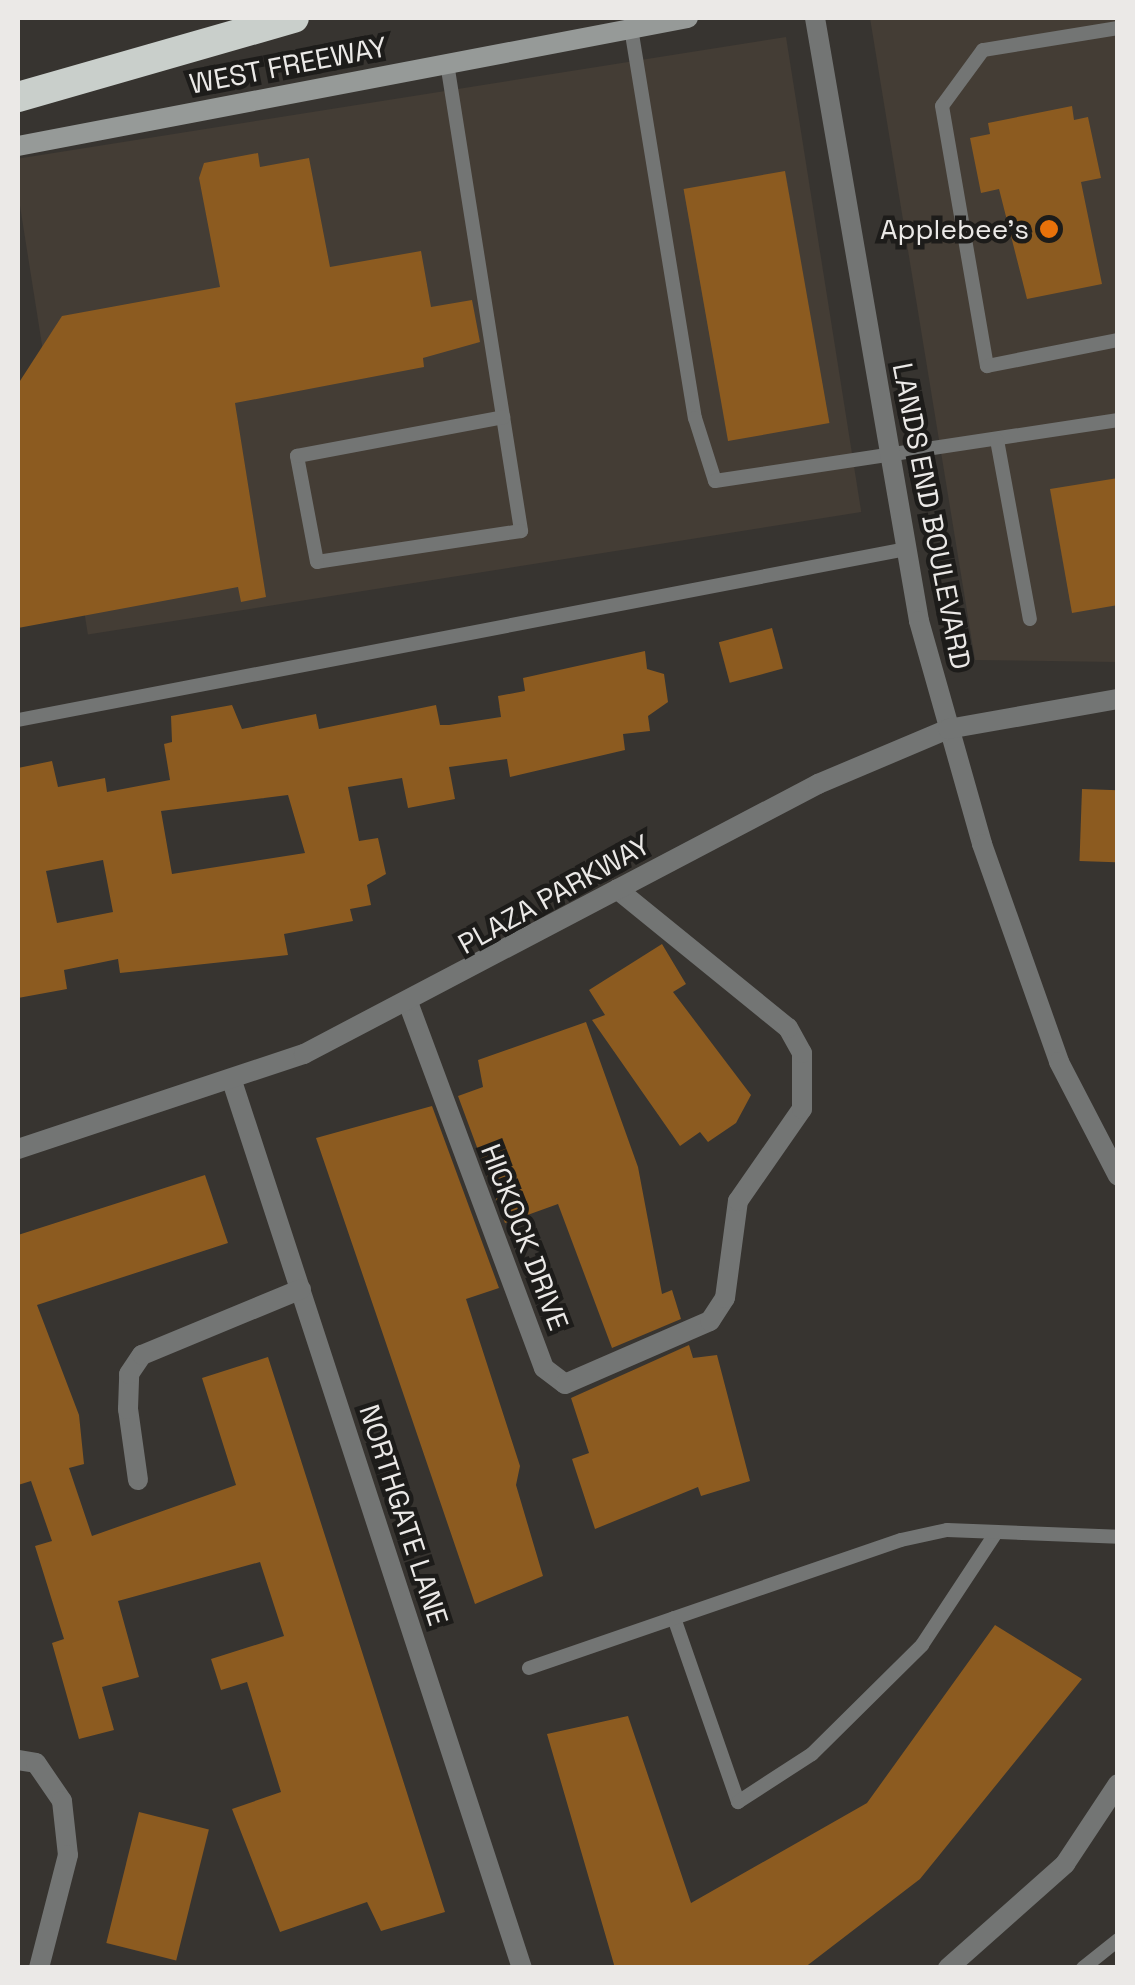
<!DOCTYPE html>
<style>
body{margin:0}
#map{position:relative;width:1135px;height:1985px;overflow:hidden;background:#373430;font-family:"Space Grotesk",sans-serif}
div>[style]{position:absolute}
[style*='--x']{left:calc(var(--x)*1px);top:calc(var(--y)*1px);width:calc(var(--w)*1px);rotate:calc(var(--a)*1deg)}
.built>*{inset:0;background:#443d35;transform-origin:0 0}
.building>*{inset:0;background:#8c5b20;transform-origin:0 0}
.service>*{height:14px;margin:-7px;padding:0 7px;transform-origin:7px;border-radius:7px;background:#737574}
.minor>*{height:20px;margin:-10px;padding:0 10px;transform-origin:10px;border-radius:10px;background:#737574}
.tertiary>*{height:20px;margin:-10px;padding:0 10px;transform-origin:10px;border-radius:10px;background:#737574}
.secondary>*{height:20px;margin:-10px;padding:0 10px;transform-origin:10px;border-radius:10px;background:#969a98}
.motorway>*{height:30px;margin:-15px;padding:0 15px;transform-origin:15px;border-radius:15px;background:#c9cfcb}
.dots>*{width:28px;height:28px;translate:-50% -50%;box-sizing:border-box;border:5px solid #1d1c1a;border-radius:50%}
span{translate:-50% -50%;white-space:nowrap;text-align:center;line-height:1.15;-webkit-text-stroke:9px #1d1c1a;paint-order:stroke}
.street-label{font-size:28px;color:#ebe9e7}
.poi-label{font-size:28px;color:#ebe9e7}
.right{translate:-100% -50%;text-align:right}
.frame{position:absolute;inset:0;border:20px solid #ebe9e7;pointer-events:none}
</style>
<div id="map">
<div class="built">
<i style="clip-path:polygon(870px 18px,1117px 18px,1117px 662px,975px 660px)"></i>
<i style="left:786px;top:37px;width:481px;height:783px;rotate:81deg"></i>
</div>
<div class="building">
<i style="clip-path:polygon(1072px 106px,1074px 120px,1088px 117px,1101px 178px,1081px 182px,1102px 284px,1027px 299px,999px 189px,981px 193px,970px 138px,990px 134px,988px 123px)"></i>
<i style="clip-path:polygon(258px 153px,260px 167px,309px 158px,330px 267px,421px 251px,431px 307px,472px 300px,480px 342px,423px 358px,424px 367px,235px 403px,266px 597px,241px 602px,238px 587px,18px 628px,18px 384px,62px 316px,220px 287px,199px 178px,204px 163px)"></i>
<i style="left:785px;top:171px;width:256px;height:103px;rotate:80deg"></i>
<i style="clip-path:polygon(1118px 478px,1118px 605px,1072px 613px,1050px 489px)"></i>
<i style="left:772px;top:628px;width:42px;height:55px;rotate:75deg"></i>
<i style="clip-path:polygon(evenodd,645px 651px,647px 669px,664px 674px,668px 702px,648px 716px,650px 731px,623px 734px,625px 750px,510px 777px,507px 759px,449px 767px,455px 799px,408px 808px,402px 778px,348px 787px,359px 841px,378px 838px,386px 874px,367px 885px,371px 905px,350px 909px,353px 921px,284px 934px,288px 955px,120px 973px,118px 959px,64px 970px,67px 989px,18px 998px,18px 768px,52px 761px,58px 787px,105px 778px,107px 792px,170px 780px,164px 744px,172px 742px,171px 716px,232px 705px,242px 729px,316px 714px,319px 729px,436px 705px,440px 725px,449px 725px,501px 717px,498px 696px,525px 691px,523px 678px,645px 651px,288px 795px,305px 853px,172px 874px,161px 811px,288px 795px,645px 651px,103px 860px,113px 912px,57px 923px,46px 871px,103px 860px)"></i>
<i style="left:1082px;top:789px;width:36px;height:72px;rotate:2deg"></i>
<i style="clip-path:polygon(662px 944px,686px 984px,673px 992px,751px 1095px,736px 1123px,708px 1142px,700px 1132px,680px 1146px,592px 1020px,605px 1015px,589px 990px)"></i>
<i style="clip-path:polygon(586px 1022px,638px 1167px,662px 1294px,672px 1290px,681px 1319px,612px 1348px,558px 1204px,505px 1223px,458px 1096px,483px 1087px,478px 1060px)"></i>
<i style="clip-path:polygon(432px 1106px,499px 1288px,466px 1299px,520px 1466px,516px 1485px,543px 1576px,475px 1604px,316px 1138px)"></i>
<i style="clip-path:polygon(205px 1175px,228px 1243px,37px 1305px,79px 1415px,84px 1464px,69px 1468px,92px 1536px,236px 1485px,202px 1378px,268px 1357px,445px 1912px,381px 1931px,367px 1902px,280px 1932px,232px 1809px,281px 1792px,247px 1682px,221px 1690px,211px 1659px,284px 1636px,260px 1562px,118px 1601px,139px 1677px,102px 1687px,114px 1730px,79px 1739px,52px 1643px,64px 1639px,35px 1546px,52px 1541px,31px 1481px,18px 1485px,18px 1235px)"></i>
<i style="clip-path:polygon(689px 1345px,693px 1358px,717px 1355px,750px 1481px,701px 1496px,698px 1487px,595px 1529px,572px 1459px,589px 1453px,571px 1398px)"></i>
<i style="clip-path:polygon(995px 1625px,1082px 1679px,920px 1879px,804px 1968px,615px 1968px,547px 1734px,628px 1716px,691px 1903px,867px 1803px)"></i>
<i style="left:139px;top:1812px;width:72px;height:135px;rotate:14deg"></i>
</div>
<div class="service">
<i style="--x:631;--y:28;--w:395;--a:80.7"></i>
<i style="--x:695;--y:418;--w:66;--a:72.4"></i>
<i style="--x:715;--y:481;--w:408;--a:-8.6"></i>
<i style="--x:1118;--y:28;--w:137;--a:170.7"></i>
<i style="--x:983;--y:50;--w:69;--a:126.2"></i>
<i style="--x:942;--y:106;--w:264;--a:80.2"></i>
<i style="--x:987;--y:366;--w:134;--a:-11.2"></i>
<i style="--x:447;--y:63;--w:474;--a:81"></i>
<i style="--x:521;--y:531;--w:206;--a:171.4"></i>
<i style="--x:317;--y:562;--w:108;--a:-100.7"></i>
<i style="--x:297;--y:456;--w:210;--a:-10.7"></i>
<i style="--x:997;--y:440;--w:182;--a:79.6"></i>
<i style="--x:18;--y:720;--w:904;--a:-10.9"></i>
<i style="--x:674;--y:1618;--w:195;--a:70.8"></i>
<i style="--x:738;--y:1802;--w:88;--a:-33"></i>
<i style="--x:812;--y:1754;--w:155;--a:-44.7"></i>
<i style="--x:922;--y:1645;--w:131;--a:-56.6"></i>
<i style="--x:529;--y:1668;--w:393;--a:-19"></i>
<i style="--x:901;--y:1540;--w:47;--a:-12.3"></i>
<i style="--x:947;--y:1530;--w:171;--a:2.3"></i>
<i style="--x:1083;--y:1968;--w:45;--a:-38.7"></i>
</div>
<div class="minor">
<i style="--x:815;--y:18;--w:612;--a:80.21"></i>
<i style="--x:919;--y:621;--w:232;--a:74.2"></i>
<i style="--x:982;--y:844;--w:231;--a:70.5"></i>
<i style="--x:1059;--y:1062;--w:128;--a:62.6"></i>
<i style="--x:409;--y:1005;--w:387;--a:69.6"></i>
<i style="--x:544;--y:1368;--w:26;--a:37"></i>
<i style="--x:565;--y:1384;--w:158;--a:-23.5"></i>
<i style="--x:710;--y:1321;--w:27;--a:-57"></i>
<i style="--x:725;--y:1298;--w:98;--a:-82.4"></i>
<i style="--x:738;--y:1201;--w:112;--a:-55.2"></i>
<i style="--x:802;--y:1109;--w:56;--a:-90"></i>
<i style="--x:802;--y:1053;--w:29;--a:-119"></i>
<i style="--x:788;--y:1028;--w:220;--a:-140.9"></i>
<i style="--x:232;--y:1081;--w:933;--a:71.9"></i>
<i style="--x:138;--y:1480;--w:72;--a:-98"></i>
<i style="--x:128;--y:1409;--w:35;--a:-88"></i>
<i style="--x:129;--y:1374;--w:23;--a:-56"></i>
<i style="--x:142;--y:1355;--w:172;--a:-22.5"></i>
<i style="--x:18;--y:1760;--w:18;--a:9"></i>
<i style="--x:36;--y:1763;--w:46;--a:55.6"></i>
<i style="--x:62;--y:1801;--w:54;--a:83.7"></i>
<i style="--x:68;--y:1855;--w:117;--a:104.4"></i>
<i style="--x:948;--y:1968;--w:157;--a:-41.6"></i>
<i style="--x:1065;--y:1864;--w:96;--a:-56.5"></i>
</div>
<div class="tertiary">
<i style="--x:18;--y:1149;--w:301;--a:-18.4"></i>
<i style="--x:304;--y:1054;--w:581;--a:-27.71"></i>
<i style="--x:818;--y:784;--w:141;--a:-22.9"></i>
<i style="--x:948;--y:729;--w:173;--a:-10"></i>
</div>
<div class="secondary">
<i style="--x:18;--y:146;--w:682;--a:-10.82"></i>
</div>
<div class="motorway">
<i style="--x:18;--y:97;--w:287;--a:-16"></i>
</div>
<div class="dots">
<i style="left:1049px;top:229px;background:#e8710a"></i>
</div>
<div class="street-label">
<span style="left:288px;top:65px;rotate:-11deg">WEST FREEWAY</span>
<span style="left:932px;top:516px;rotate:79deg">LANDS END BOULEVARD</span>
<span style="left:554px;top:894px;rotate:-29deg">PLAZA PARKWAY</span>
<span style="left:525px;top:1237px;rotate:69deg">HICKOCK DRIVE</span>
<span style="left:404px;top:1515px;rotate:72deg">NORTHGATE LANE</span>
</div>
<div class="poi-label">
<span class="right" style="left:1029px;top:229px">Applebee's</span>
</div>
<div class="frame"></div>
</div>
